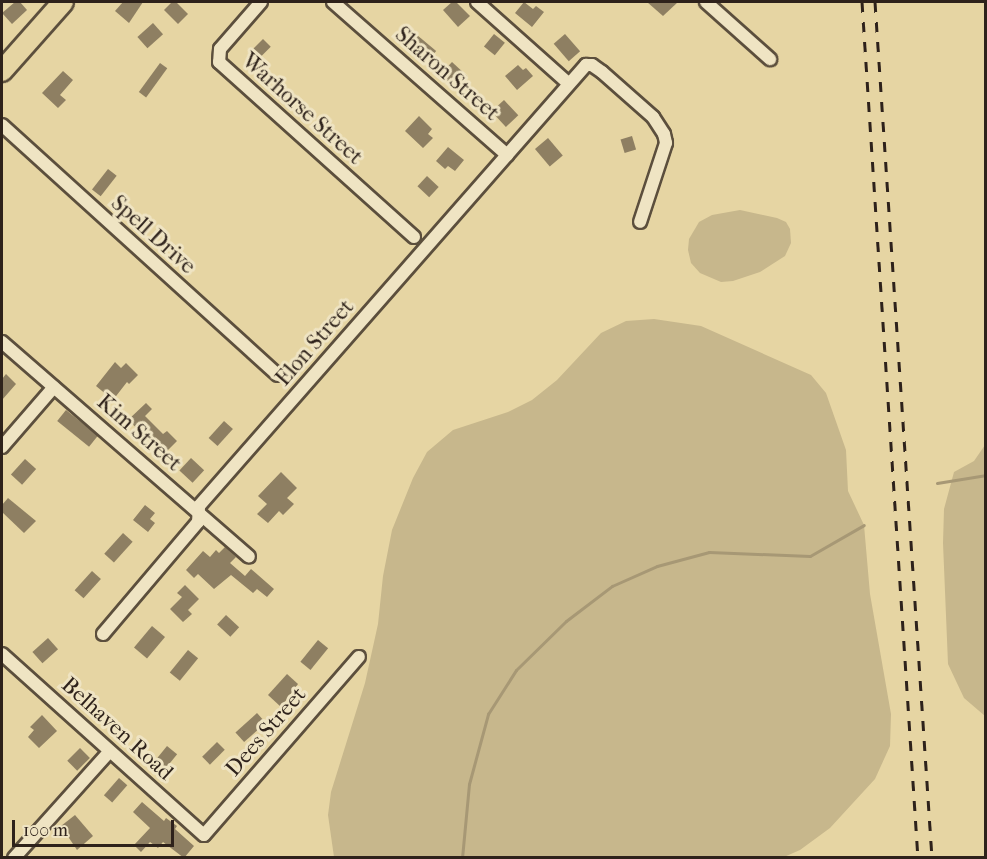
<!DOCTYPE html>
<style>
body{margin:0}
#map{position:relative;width:987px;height:859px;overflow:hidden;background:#e6d5a3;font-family:"IM FELL French Canon",serif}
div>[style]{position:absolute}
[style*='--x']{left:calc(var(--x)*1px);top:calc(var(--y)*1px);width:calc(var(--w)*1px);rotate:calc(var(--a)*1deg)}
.green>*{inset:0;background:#c7b78c}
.stream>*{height:3px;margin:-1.5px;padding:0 1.5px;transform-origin:1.5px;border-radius:1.5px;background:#a79875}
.building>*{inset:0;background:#8e7f62;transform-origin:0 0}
.roads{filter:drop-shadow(2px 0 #5c4f3d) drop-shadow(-2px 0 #5c4f3d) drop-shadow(0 2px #5c4f3d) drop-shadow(0 -2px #5c4f3d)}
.street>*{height:12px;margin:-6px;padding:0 6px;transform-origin:6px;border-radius:6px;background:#efe4c3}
.primary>*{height:20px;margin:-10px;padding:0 10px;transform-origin:10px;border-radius:10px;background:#e6d5a3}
.rail>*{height:3px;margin-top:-1.5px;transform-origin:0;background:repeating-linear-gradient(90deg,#2e221b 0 10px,transparent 0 20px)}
span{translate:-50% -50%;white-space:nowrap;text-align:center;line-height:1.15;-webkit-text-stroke:6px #efe4c3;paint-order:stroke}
.street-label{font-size:22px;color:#2e221b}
.frame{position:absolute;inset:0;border:3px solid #2e221b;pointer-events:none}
.scale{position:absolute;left:12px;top:820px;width:162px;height:27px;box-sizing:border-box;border:3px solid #2e221b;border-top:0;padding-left:8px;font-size:18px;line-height:21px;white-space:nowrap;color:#2e221b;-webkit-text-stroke:4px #efe4c3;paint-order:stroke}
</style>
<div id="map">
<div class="green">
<i style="clip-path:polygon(740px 210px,777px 218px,786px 222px,790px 229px,791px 243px,785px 256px,760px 272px,733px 281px,721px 282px,700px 273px,691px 263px,688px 250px,689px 239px,699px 222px,712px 215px)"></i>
<i style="clip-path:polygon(654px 319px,701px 326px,811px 375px,826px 393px,846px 450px,848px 491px,864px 525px,870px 594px,891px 714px,890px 746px,875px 779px,830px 828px,800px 850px,784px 857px,334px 857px,328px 815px,331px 792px,365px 683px,378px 624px,383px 576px,392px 530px,413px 478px,427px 452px,453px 430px,508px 412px,532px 400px,557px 380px,601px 333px,626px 321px)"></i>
<i style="clip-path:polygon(985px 445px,985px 716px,964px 698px,948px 664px,943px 543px,944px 509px,954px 472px,974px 461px)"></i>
</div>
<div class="stream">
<i style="--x:937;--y:483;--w:50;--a:-9.3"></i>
<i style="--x:462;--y:858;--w:74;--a:-84.6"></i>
<i style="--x:469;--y:784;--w:73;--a:-74.8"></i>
<i style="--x:488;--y:714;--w:52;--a:-57.5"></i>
<i style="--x:516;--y:670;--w:70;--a:-44.4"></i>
<i style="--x:566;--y:621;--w:58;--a:-37.3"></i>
<i style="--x:612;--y:586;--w:49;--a:-24"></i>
<i style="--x:657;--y:566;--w:54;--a:-15.1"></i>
<i style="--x:709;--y:552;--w:101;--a:2.3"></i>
<i style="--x:810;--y:556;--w:62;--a:-29.9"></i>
</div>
<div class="building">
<i style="clip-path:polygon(15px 2px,20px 2px,27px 10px,12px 24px,2px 13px)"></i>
<i style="clip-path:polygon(123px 2px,143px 2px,129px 23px,115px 11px)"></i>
<i style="clip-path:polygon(172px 2px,176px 2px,188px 14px,178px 24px,164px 10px)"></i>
<i style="clip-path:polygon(452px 2px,456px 2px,470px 16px,458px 27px,443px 10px)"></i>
<i style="clip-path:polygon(524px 2px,533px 9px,536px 6px,544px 12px,532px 27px,515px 13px)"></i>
<i style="clip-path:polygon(647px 2px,678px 2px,663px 16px)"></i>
<i style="left:153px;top:23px;width:15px;height:21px;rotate:48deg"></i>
<i style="left:494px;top:34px;width:14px;height:16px;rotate:39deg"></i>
<i style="left:565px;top:34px;width:23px;height:15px;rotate:49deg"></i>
<i style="left:417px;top:35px;width:25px;height:15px;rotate:40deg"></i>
<i style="left:263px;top:39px;width:11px;height:16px;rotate:45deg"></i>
<i style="left:452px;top:62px;width:21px;height:17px;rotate:43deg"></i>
<i style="left:160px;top:63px;width:9px;height:36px;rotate:36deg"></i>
<i style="clip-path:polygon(518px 65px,523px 70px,526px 68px,533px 76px,517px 90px,505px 76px)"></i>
<i style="clip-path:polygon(63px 71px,73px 80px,60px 95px,66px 100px,58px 108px,42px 93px)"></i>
<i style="left:504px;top:100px;width:21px;height:17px;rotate:47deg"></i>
<i style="clip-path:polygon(419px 116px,432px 129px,428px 134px,433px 138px,423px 148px,405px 131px)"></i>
<i style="left:632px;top:136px;width:14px;height:12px;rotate:73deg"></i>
<i style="left:548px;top:138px;width:23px;height:17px;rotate:50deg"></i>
<i style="clip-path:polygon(448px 147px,464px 160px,455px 171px,448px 166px,445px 169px,436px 161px)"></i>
<i style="left:108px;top:169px;width:11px;height:26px;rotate:38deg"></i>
<i style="left:427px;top:176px;width:16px;height:14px;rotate:43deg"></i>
<i style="clip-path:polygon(115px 362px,121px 368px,126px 363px,138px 375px,129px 384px,127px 382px,113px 400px,96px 386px)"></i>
<i style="clip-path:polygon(6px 374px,16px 384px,2px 400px,2px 379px)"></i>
<i style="clip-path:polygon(146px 403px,152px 409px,145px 416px,163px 434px,167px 431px,177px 441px,164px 454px,128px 420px)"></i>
<i style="left:66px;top:410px;width:41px;height:14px;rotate:39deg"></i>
<i style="left:224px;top:421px;width:12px;height:23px;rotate:42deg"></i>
<i style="left:191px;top:458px;width:18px;height:17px;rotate:43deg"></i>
<i style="left:25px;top:459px;width:15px;height:21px;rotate:42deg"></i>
<i style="clip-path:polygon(281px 472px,297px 488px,287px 498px,294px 504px,283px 515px,279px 511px,268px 523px,257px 514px,267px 504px,258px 496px)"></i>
<i style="clip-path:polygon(8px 498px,36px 521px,24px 533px,2px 512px,2px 505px)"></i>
<i style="clip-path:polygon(145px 505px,155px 513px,150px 519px,155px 523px,148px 532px,133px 520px)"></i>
<i style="left:123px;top:533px;width:13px;height:28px;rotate:42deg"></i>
<i style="clip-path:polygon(225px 547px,236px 557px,230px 563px,245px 576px,251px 569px,274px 589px,267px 597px,257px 589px,253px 593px,231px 575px,214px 589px,198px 574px,194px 578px,186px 570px,203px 551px,210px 557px,216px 550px,219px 553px)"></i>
<i style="left:92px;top:571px;width:12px;height:26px;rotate:42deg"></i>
<i style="clip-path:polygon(185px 585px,199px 599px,188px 610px,192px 614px,183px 622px,170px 609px,182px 597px,177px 593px)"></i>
<i style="left:226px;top:615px;width:18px;height:13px;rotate:43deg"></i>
<i style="left:152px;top:626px;width:17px;height:28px;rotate:40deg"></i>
<i style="left:48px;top:638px;width:15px;height:21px;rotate:48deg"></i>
<i style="left:318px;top:640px;width:13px;height:28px;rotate:39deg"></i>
<i style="left:188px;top:650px;width:13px;height:29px;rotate:39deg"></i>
<i style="clip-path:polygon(287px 674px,298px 684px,281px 707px,268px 695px)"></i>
<i style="left:257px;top:713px;width:13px;height:29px;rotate:48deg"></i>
<i style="clip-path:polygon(42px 715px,57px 731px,39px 748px,28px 737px,34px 730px,30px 727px)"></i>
<i style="left:217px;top:742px;width:11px;height:21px;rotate:45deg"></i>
<i style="left:167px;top:746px;width:13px;height:19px;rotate:39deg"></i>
<i style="left:80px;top:748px;width:14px;height:18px;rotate:45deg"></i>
<i style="left:119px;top:778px;width:11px;height:23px;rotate:41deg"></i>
<i style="clip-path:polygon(142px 802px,164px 821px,166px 818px,177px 826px,175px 829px,194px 846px,184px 858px,163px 842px,158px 848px,150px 842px,141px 852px,134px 845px,150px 828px,133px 812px)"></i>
<i style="clip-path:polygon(75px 815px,93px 836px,77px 850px,61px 826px)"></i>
</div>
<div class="roads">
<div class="street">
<i style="--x:261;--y:2;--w:62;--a:131.1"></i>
<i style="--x:220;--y:49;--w:13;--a:94"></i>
<i style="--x:219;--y:62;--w:262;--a:41.9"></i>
<i style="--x:333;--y:2;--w:232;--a:41.3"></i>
<i style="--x:477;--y:2;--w:123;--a:41.7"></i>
<i style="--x:706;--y:2;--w:86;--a:41.7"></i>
<i style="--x:2;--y:125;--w:372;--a:42.2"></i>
<i style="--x:2;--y:342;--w:327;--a:41"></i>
<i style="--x:2;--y:447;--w:79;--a:-49.1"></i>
<i style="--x:103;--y:634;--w:147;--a:-49.7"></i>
<i style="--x:198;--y:522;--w:16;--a:-86"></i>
<i style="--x:199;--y:506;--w:587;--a:-48.73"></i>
<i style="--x:586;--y:65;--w:6;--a:0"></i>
<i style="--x:592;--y:65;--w:12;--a:35"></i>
<i style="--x:602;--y:72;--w:68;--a:41.4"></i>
<i style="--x:653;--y:117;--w:20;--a:57"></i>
<i style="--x:664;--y:134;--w:9;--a:77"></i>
<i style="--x:666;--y:143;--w:83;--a:108.2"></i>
<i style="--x:2;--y:654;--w:271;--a:41.9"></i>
<i style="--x:204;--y:835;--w:236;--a:-49"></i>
<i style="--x:14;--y:858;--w:142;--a:-48.1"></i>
</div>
<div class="primary">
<i style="--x:2;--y:71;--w:92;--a:-48.5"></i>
</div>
</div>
<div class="rail">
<i style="--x:862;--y:2;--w:858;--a:86.26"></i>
<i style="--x:875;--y:2;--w:858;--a:86.19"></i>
</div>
<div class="street-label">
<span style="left:447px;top:74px;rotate:41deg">Sharon Street</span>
<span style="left:302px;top:109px;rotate:42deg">Warhorse Street</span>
<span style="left:153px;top:235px;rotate:42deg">Spell Drive</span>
<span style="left:315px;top:343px;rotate:-49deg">Elon Street</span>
<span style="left:139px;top:433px;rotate:41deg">Kim Street</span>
<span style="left:117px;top:729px;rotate:42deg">Belhaven Road</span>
<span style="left:266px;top:732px;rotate:-49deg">Dees Street</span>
</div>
<div class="frame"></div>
<div class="scale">100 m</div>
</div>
